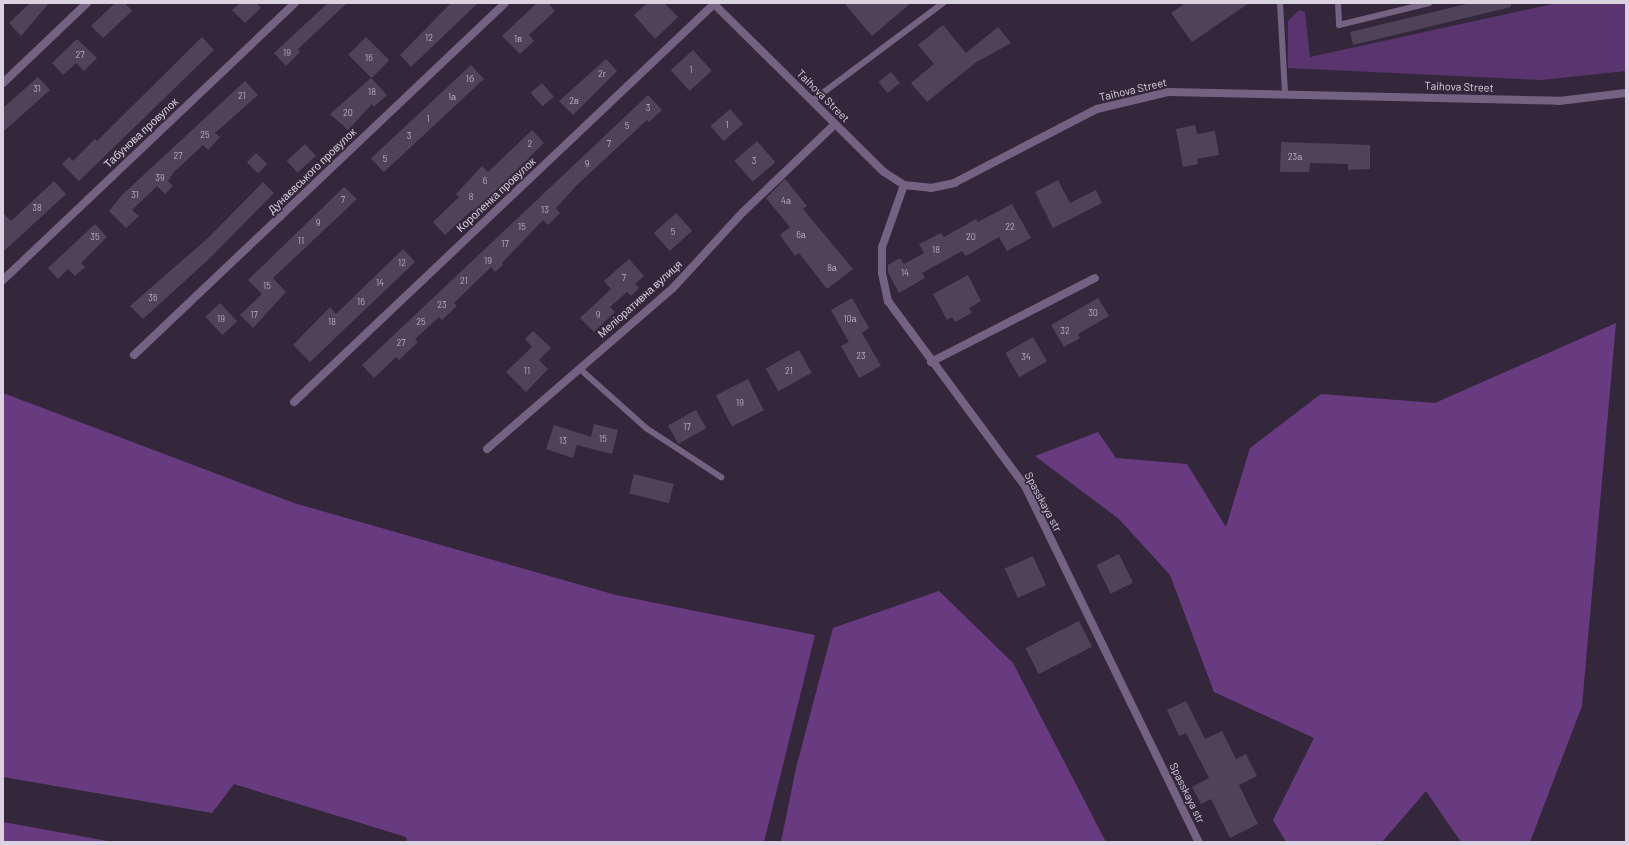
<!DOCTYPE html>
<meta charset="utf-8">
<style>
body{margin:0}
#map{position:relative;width:1629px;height:845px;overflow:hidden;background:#34273c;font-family:Barlow,sans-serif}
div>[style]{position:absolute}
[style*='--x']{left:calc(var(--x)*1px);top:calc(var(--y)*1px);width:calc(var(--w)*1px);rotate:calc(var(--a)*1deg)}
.green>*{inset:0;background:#5a346f}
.forest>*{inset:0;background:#683b81}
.building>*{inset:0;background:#504359;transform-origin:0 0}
.service>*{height:6px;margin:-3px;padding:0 3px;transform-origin:3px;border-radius:3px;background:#756181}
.minor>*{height:8px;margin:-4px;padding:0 4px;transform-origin:4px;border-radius:4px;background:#756181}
.tertiary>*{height:8px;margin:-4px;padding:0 4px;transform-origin:4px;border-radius:4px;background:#756181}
span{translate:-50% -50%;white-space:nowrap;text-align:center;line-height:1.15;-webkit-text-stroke:3.5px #34273c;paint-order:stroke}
.number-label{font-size:9px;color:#b8aebe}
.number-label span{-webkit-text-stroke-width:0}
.street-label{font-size:11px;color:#dad2e0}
.frame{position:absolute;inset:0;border:4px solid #dad2e0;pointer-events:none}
</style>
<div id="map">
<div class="green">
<i style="clip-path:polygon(1557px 3px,1626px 3px,1626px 71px,1541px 80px,1288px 68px,1288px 21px,1299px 10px,1305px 12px,1310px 57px)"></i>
</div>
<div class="forest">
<i style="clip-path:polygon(1616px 323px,1582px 706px,1530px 842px,1461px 842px,1426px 791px,1382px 842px,1286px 842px,1273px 820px,1314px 738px,1214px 692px,1170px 575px,1119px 519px,1035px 456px,1098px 432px,1116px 458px,1187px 464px,1226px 527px,1250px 448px,1321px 394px,1435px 403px)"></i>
<i style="clip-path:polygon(3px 393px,294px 503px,616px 595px,815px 635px,764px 842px,407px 842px,406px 837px,234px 784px,212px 813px,3px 777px)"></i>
<i style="clip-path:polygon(939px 591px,1013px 663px,1106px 842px,781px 842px,796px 768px,833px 628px)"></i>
<i style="clip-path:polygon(3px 822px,113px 842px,3px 842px)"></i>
</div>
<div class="building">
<i style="clip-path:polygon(30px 3px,49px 3px,21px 36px,9px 23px)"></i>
<i style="clip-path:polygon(115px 3px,125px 3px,132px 11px,103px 38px,91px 26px)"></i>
<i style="clip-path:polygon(240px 3px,256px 3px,261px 8px,245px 23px,232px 10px)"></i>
<i style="clip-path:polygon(328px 3px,347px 3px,298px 49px,300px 52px,286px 66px,274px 53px)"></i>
<i style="clip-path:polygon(451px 3px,478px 3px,411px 67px,400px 55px)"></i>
<i style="clip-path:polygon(537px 3px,548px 3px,555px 11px,529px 35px,534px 41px,520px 54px,502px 36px)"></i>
<i style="clip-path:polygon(647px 3px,664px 3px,678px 17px,655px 39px,634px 15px)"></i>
<i style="clip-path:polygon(844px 3px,911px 3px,872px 36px)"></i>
<i style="clip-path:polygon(1186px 3px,1249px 3px,1192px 42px,1171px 13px)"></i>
<i style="clip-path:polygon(1471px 3px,1511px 3px,1511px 7px,1353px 45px,1350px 32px)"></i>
<i style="clip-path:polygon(943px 25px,966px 53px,998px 27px,1011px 43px,975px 63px,927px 102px,911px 83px,934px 64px,918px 45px)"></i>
<i style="clip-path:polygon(202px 37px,214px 50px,79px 181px,62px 164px,69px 157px,73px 161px,95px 139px,97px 141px)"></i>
<i style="left:366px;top:37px;width:33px;height:25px;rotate:45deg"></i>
<i style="clip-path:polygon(77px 39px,97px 58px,84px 71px,76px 63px,63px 75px,52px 63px)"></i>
<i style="left:693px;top:50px;width:28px;height:30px;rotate:48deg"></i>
<i style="clip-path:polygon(606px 59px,617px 71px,573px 115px,559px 101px)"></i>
<i style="left:471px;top:65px;width:19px;height:137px;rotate:47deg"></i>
<i style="left:891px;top:72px;width:14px;height:16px;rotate:51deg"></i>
<i style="clip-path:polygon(38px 77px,50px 90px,3px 132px,3px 108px)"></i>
<i style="clip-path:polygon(371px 78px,387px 95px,374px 107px,372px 104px,348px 130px,330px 114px)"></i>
<i style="clip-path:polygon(245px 81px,258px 95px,215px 133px,220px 137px,208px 150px,203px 145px,174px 172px,168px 181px,173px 186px,165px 194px,157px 186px,132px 210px,139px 216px,126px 228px,109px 211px,122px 195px)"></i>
<i style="left:542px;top:83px;width:18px;height:15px;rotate:49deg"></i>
<i style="clip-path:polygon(648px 95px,662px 110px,649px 122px,647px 120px,577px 185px,556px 208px,560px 213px,548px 225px,543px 220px,502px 263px,503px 265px,495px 272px,491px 267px,454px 303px,457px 306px,442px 320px,439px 317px,415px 339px,418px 342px,399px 360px,396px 357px,374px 378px,362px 365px)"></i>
<i style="left:730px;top:109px;width:20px;height:26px;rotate:49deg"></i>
<i style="clip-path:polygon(1195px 125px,1197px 134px,1215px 131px,1219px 155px,1197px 159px,1198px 164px,1183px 167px,1176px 129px)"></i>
<i style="clip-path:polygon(532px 130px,544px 143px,474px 212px,472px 210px,445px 235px,433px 222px,459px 197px,456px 194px,482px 166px,488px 172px)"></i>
<i style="left:757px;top:141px;width:28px;height:30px;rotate:49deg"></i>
<i style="clip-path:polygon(1281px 142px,1370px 145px,1370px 169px,1348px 170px,1348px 164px,1310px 163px,1309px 172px,1280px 172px)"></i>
<i style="left:305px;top:144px;width:16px;height:25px;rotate:47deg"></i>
<i style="left:256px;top:153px;width:16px;height:13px;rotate:45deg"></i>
<i style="clip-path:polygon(785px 179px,807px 206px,803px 209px,853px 269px,827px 289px,799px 253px,795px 256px,780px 235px,790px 227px,766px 198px)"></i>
<i style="clip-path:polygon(1058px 180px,1070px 203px,1096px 190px,1102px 203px,1053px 228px,1035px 192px)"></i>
<i style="clip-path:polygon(54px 181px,66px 194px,3px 252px,3px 213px,11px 221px)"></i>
<i style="clip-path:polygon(263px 182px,274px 193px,210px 258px,143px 319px,130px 306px,208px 238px)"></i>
<i style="clip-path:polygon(344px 187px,357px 199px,273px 278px,286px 292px,253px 328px,240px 315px,262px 294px,248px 280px)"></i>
<i style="clip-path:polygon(1012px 204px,1031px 238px,1007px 251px,999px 237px,966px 256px,962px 251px,922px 273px,925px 278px,899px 293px,888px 272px,888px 265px,900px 258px,904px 264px,924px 253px,919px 244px,941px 233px,944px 237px,976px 219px,978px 222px)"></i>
<i style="left:676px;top:213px;width:24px;height:30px;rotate:48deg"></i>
<i style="clip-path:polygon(95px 224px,107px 237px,81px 263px,85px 267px,75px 276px,68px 269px,58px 279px,48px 268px)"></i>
<i style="clip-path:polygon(403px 249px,415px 262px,310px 362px,293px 345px,330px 307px,336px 314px)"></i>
<i style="clip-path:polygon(629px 259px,644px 276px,635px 284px,639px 288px,631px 296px,627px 292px,610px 307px,615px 312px,594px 332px,580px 318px,611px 289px,604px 281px)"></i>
<i style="clip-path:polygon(968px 275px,981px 301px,969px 308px,972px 313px,955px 322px,952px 317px,947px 320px,933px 294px)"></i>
<i style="clip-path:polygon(852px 298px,869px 328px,862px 333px,881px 366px,859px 378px,841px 346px,849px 342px,831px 310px)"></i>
<i style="clip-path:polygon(1098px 298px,1109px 316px,1078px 334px,1080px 338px,1064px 347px,1051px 325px)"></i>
<i style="left:220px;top:303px;width:25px;height:20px;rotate:47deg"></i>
<i style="clip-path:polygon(533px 331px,551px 348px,539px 360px,548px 369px,526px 392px,506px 372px,532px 347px,525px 339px)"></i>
<i style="left:1033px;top:337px;width:28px;height:32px;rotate:60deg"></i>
<i style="left:799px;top:350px;width:26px;height:38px;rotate:61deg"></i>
<i style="left:748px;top:379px;width:35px;height:36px;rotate:63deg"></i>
<i style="left:696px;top:410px;width:21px;height:32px;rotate:61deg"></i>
<i style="clip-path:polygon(594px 424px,618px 430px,612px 454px,577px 445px,573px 458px,546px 449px,554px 425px,591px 437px)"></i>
<i style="left:634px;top:474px;width:41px;height:20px;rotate:14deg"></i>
<i style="left:1119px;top:554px;width:32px;height:25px;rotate:64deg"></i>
<i style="left:1033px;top:556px;width:32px;height:31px;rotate:66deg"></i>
<i style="left:1079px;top:621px;width:29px;height:60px;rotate:63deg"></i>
<i style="clip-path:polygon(1186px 701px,1205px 739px,1222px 731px,1236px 759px,1246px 754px,1257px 776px,1239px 785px,1258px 824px,1230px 838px,1211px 799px,1201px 804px,1192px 787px,1209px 778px,1186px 733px,1179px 736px,1167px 710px)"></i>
</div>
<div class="service">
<i style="--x:1280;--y:3;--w:90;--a:86.8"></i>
<i style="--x:1338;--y:3;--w:22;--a:87"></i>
<i style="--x:1339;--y:25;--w:93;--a:-13.7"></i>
<i style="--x:812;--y:101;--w:164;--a:-36.8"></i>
<i style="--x:580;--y:369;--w:89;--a:41.8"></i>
<i style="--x:646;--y:428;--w:90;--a:33.2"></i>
</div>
<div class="minor">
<i style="--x:3;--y:83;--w:116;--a:-43.6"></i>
<i style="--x:904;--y:185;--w:66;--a:109.5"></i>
<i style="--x:882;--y:247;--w:26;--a:90"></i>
<i style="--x:882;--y:273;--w:29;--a:78"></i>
<i style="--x:888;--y:301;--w:230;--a:53.5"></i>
<i style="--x:1025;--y:486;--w:396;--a:64"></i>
<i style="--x:3;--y:280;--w:402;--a:-43.5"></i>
<i style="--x:134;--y:355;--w:511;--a:-43.49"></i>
<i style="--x:931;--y:362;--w:184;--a:-27.1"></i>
<i style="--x:294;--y:402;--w:579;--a:-43.46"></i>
<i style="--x:487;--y:449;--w:246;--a:-40.9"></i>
<i style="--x:673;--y:288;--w:103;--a:-47.4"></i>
<i style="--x:743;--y:212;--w:127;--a:-43.7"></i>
</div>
<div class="tertiary">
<i style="--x:713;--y:3;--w:240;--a:44.7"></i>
<i style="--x:884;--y:172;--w:24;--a:33"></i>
<i style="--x:904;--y:185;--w:27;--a:6"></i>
<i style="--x:931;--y:188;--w:24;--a:-12"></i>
<i style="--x:954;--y:183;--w:161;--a:-27.4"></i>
<i style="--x:1097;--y:109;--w:74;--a:-13.3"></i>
<i style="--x:1169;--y:92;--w:390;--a:1.3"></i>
<i style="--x:1559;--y:101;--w:67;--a:-6.8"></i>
</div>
<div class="number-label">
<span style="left:429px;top:38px">12</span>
<span style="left:518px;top:39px">1в</span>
<span style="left:287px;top:53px">19</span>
<span style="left:80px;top:55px">27</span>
<span style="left:369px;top:58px">16</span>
<span style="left:691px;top:70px">1</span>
<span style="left:602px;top:74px">2г</span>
<span style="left:470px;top:79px">1б</span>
<span style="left:37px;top:89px">31</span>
<span style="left:372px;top:92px">18</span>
<span style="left:242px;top:96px">21</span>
<span style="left:452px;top:97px">1а</span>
<span style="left:574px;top:101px">2в</span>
<span style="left:648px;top:108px">3</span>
<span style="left:348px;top:113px">20</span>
<span style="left:428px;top:119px">1</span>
<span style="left:727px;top:125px">1</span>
<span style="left:627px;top:126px">5</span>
<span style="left:205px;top:135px">25</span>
<span style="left:409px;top:136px">3</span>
<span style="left:530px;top:144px">2</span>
<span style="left:609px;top:144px">7</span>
<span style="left:178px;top:156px">27</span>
<span style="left:1295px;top:157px">23а</span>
<span style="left:385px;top:159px">5</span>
<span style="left:754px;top:161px">3</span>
<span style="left:587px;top:164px">9</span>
<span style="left:160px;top:178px">39</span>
<span style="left:485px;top:181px">6</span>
<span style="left:135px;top:195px">31</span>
<span style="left:471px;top:197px">8</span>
<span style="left:343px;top:200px">7</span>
<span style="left:786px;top:201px">4а</span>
<span style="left:37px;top:208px">38</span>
<span style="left:545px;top:210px">13</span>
<span style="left:318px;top:223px">9</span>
<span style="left:522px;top:227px">15</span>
<span style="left:1010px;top:227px">22</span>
<span style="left:673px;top:232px">5</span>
<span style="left:801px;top:235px">6а</span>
<span style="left:95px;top:237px">35</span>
<span style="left:971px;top:237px">20</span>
<span style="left:301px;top:241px">11</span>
<span style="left:505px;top:244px">17</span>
<span style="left:936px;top:250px">18</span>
<span style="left:488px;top:261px">19</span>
<span style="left:402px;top:263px">12</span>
<span style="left:832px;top:268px">8а</span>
<span style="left:905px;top:273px">14</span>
<span style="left:624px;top:278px">7</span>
<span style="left:464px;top:281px">21</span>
<span style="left:380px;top:283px">14</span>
<span style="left:267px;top:286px">15</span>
<span style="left:153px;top:298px">36</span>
<span style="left:361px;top:302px">16</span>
<span style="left:442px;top:305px">23</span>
<span style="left:1093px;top:313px">30</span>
<span style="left:254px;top:315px">17</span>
<span style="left:598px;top:315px">9</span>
<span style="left:221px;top:319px">19</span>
<span style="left:850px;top:319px">10а</span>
<span style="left:332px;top:322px">18</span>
<span style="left:421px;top:322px">25</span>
<span style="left:1065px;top:331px">32</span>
<span style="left:401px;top:343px">27</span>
<span style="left:861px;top:356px">23</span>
<span style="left:1026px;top:357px">34</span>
<span style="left:527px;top:371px">11</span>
<span style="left:789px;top:371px">21</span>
<span style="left:740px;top:403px">19</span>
<span style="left:687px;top:427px">17</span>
<span style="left:603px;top:439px">15</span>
<span style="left:563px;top:441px">13</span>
</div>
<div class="street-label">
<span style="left:1459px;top:87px;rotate:2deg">Taihova Street</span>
<span style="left:1133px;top:90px;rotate:-13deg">Taihova Street</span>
<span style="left:823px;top:96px;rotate:45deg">Taihova Street</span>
<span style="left:141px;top:133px;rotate:-43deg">Табунова провулок</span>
<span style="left:312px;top:171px;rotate:-44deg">Дунаєвського провулок</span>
<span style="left:496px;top:195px;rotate:-43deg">Короленка провулок</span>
<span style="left:640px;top:299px;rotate:-42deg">Меліоративна вулиця</span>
<span style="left:1043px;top:502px;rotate:62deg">Spasskaya str</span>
<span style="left:1187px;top:793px;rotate:64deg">Spasskaya str</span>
</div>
<div class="frame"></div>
</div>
